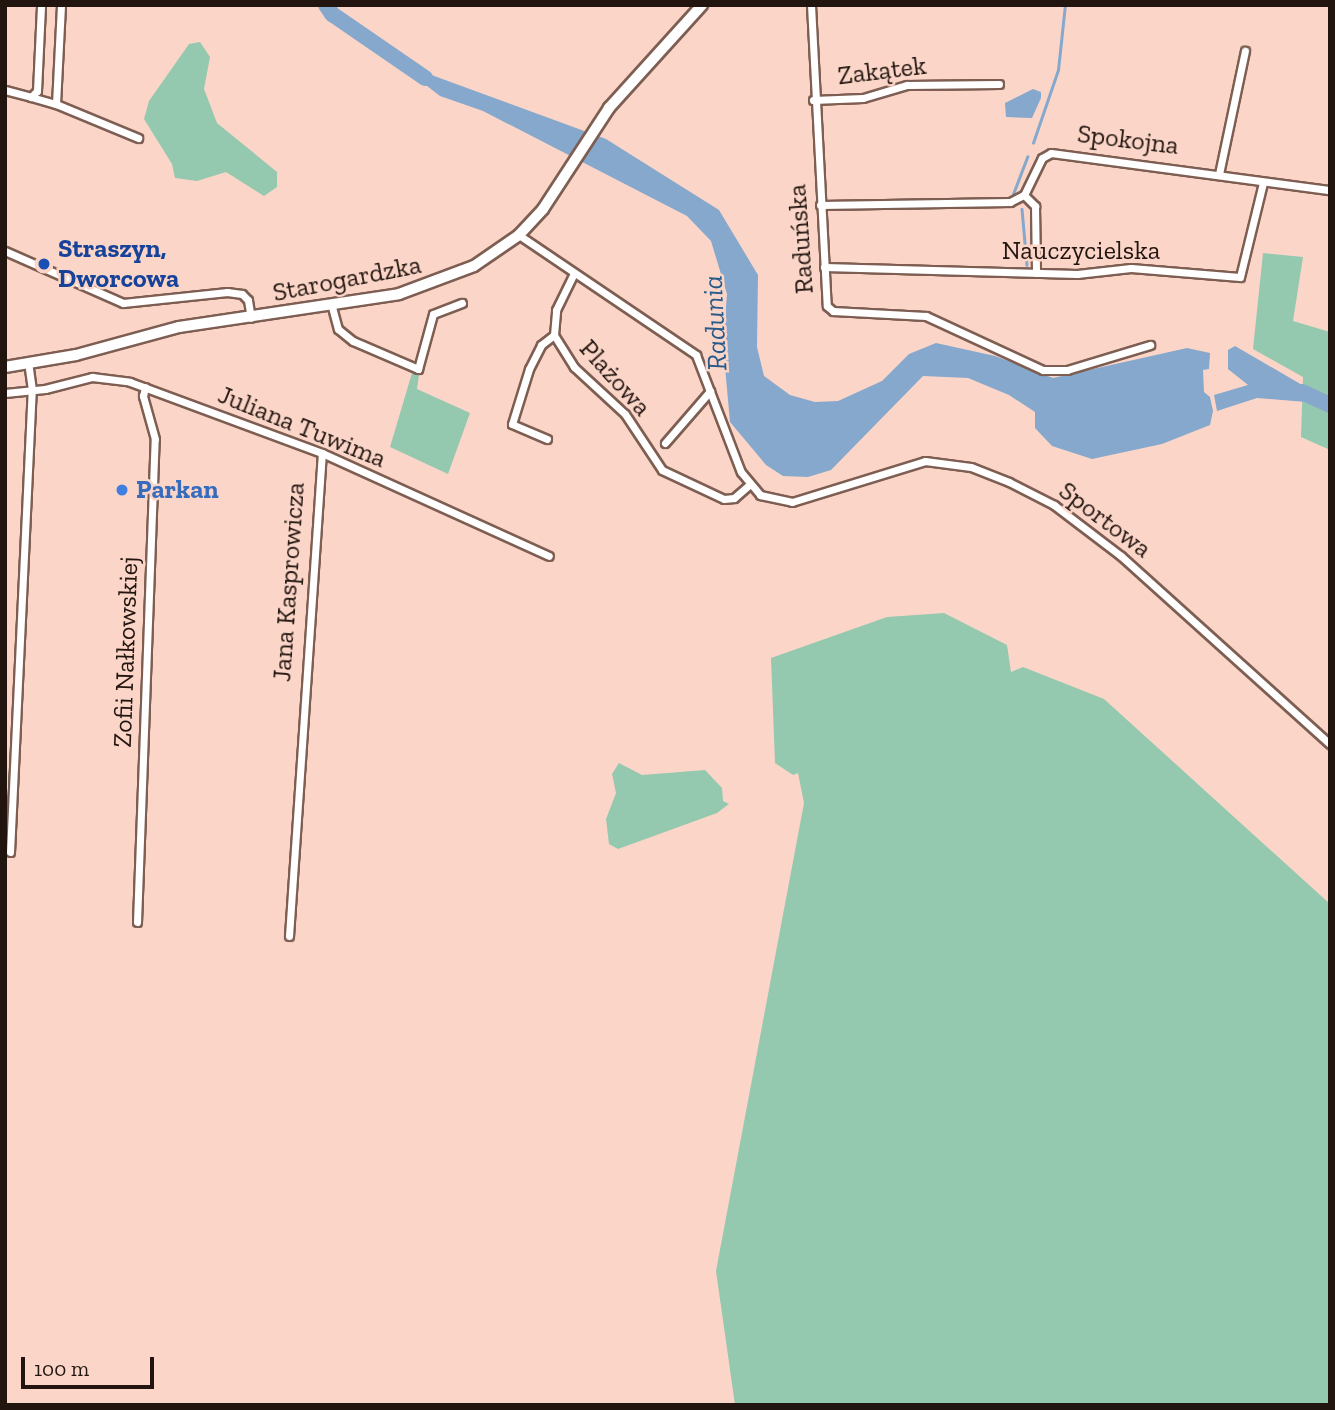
<!DOCTYPE html>
<meta charset="utf-8">
<style>
body{margin:0}
#map{position:relative;width:1335px;height:1410px;overflow:hidden;background:#fbd6c8;font-family:"Zilla Slab",serif}
div>[style]{position:absolute}
[style*='--x']{left:calc(var(--x)*1px);top:calc(var(--y)*1px);width:calc(var(--w)*1px);rotate:calc(var(--a)*1deg)}
.green>*{inset:0;background:#94c8af}
.water>*{inset:0;background:#85a8cc}
.stream>*{height:2.5px;margin:-1.25px;padding:0 1.25px;transform-origin:1.25px;border-radius:1.25px;background:#85a8cc}
.river>*{height:16px;margin:-8px;padding:0 8px;transform-origin:8px;border-radius:8px;background:#85a8cc}
.roads{filter:drop-shadow(2px 0 #7e5e52) drop-shadow(-2px 0 #7e5e52) drop-shadow(0 2px #7e5e52) drop-shadow(0 -2px #7e5e52)}
.minor>*{height:7px;margin:-3.5px;padding:0 3.5px;transform-origin:3.5px;border-radius:3.5px;background:#fff}
.secondary>*{height:10px;margin:-5px;padding:0 5px;transform-origin:5px;border-radius:5px;background:#fff}
.dots>*{width:19px;height:19px;translate:-50% -50%;box-sizing:border-box;border:4px solid #fbd6c8;border-radius:50%}
span{translate:-50% -50%;white-space:nowrap;text-align:center;line-height:1.15;-webkit-text-stroke:5px #fbd6c8;paint-order:stroke}
.street-label{font-size:26px;color:#221510}
.transit-label{font-size:26px;color:#164399;font-weight:700}
.left{translate:0 -50%;text-align:left}
.shop-label{font-size:26px;color:#366cbe;font-weight:700}
.water-label{font-size:28px;color:#265a8a;font-style:italic}
.frame{position:absolute;inset:0;border:7px solid #221510;pointer-events:none}
.scale{position:absolute;left:21px;top:1357px;width:133px;height:32px;box-sizing:border-box;border:4px solid #221510;border-top:0;padding-left:9px;font-size:21px;line-height:24px;white-space:nowrap;color:#221510;-webkit-text-stroke:5px #fbd6c8;paint-order:stroke}
</style>
<div id="map">
<div class="green">
<i style="clip-path:polygon(200px 42px,210px 57px,204px 89px,217px 123px,277px 172px,277px 187px,264px 196px,226px 172px,197px 181px,175px 178px,172px 164px,144px 119px,149px 101px,189px 44px)"></i>
<i style="clip-path:polygon(1263px 253px,1303px 257px,1293px 321px,1330px 332px,1330px 450px,1301px 437px,1303px 377px,1253px 349px)"></i>
<i style="clip-path:polygon(412px 373px,419px 375px,417px 389px,470px 413px,448px 474px,390px 447px)"></i>
<i style="clip-path:polygon(944px 613px,1007px 645px,1011px 672px,1023px 667px,1104px 699px,1330px 904px,1330px 1405px,735px 1405px,716px 1271px,804px 803px,798px 773px,793px 775px,775px 763px,771px 658px,887px 617px)"></i>
<i style="clip-path:polygon(619px 763px,642px 775px,705px 770px,722px 788px,723px 801px,729px 804px,717px 813px,618px 849px,609px 844px,606px 819px,616px 793px,612px 774px)"></i>
</div>
<div class="water">
<i style="clip-path:polygon(396px 62px,606px 139px,719px 210px,758px 275px,757px 347px,764px 376px,790px 395px,815px 402px,838px 401px,882px 381px,909px 354px,936px 343px,995px 356px,1053px 378px,1187px 348px,1210px 353px,1209px 369px,1203px 370px,1204px 392px,1210px 397px,1213px 411px,1210px 425px,1162px 444px,1092px 459px,1052px 446px,1035px 428px,1035px 412px,1009px 395px,968px 378px,923px 376px,831px 470px,808px 477px,783px 476px,766px 465px,730px 422px,723px 345px,727px 294px,711px 241px,687px 216px,483px 111px,440px 96px)"></i>
<i style="clip-path:polygon(1033px 89px,1041px 92px,1041px 98px,1032px 118px,1006px 117px,1005px 103px)"></i>
<i style="clip-path:polygon(1235px 346px,1321px 396px,1318px 403px,1257px 398px,1217px 411px,1214px 395px,1248px 385px,1228px 369px,1228px 350px)"></i>
</div>
<div class="stream">
<i style="--x:1033;--y:143;--w:77;--a:-71.1"></i>
<i style="--x:1058;--y:70;--w:65;--a:-83.9"></i>
<i style="--x:1013;--y:194;--w:40;--a:-69"></i>
<i style="--x:1022;--y:209;--w:56;--a:84.9"></i>
</div>
<div class="river">
<i style="--x:326;--y:5;--w:11;--a:56"></i>
<i style="--x:332;--y:14;--w:113;--a:34.5"></i>
<i style="--x:1302;--y:392;--w:31;--a:25"></i>
</div>
<div class="roads">
<div class="minor">
<i style="--x:811;--y:5;--w:301;--a:87"></i>
<i style="--x:827;--y:306;--w:8;--a:40"></i>
<i style="--x:833;--y:311;--w:93;--a:3.1"></i>
<i style="--x:926;--y:316;--w:129;--a:24.8"></i>
<i style="--x:1043;--y:370;--w:24;--a:0"></i>
<i style="--x:1067;--y:370;--w:87;--a:-16.8"></i>
<i style="--x:5;--y:90;--w:27;--a:15"></i>
<i style="--x:31;--y:97;--w:8;--a:-45"></i>
<i style="--x:37;--y:91;--w:86;--a:-87.3"></i>
<i style="--x:31;--y:97;--w:26;--a:16"></i>
<i style="--x:56;--y:104;--w:99;--a:-87.1"></i>
<i style="--x:813;--y:100;--w:50;--a:-2.3"></i>
<i style="--x:863;--y:98;--w:46;--a:-16.5"></i>
<i style="--x:907;--y:85;--w:92;--a:-0.6"></i>
<i style="--x:56;--y:104;--w:89;--a:22.5"></i>
<i style="--x:1219;--y:174;--w:126;--a:-78.1"></i>
<i style="--x:1024;--y:195;--w:16;--a:45"></i>
<i style="--x:1035;--y:206;--w:67;--a:89.1"></i>
<i style="--x:820;--y:205;--w:190;--a:-0.9"></i>
<i style="--x:1010;--y:202;--w:16;--a:-27"></i>
<i style="--x:1024;--y:195;--w:41;--a:-64.1"></i>
<i style="--x:1042;--y:158;--w:10;--a:-29"></i>
<i style="--x:1051;--y:153;--w:281;--a:7.6"></i>
<i style="--x:519;--y:235;--w:214;--a:34.1"></i>
<i style="--x:696;--y:355;--w:125;--a:69"></i>
<i style="--x:741;--y:472;--w:30;--a:50"></i>
<i style="--x:760;--y:495;--w:33;--a:12"></i>
<i style="--x:792;--y:502;--w:139;--a:-17.1"></i>
<i style="--x:925;--y:461;--w:46;--a:7.4"></i>
<i style="--x:971;--y:467;--w:41;--a:21.5"></i>
<i style="--x:1009;--y:482;--w:51;--a:27.1"></i>
<i style="--x:1054;--y:505;--w:84;--a:37.3"></i>
<i style="--x:1121;--y:556;--w:281;--a:42"></i>
<i style="--x:5;--y:251;--w:129;--a:23.8"></i>
<i style="--x:123;--y:303;--w:105;--a:-6"></i>
<i style="--x:227;--y:292;--w:15;--a:8"></i>
<i style="--x:242;--y:294;--w:8;--a:45"></i>
<i style="--x:248;--y:300;--w:18;--a:81"></i>
<i style="--x:824;--y:267;--w:253;--a:1.6"></i>
<i style="--x:1077;--y:274;--w:54;--a:-6.3"></i>
<i style="--x:1131;--y:268;--w:109;--a:4.7"></i>
<i style="--x:1240;--y:277;--w:97;--a:-76.3"></i>
<i style="--x:332;--y:307;--w:23;--a:75"></i>
<i style="--x:338;--y:329;--w:19;--a:39"></i>
<i style="--x:353;--y:341;--w:71;--a:23.3"></i>
<i style="--x:418;--y:369;--w:57;--a:-74.7"></i>
<i style="--x:433;--y:314;--w:31;--a:-21"></i>
<i style="--x:554;--y:335;--w:38;--a:58"></i>
<i style="--x:574;--y:367;--w:69;--a:42.7"></i>
<i style="--x:625;--y:414;--w:67;--a:56.5"></i>
<i style="--x:662;--y:470;--w:68;--a:25.1"></i>
<i style="--x:724;--y:499;--w:10;--a:-6"></i>
<i style="--x:734;--y:498;--w:20;--a:-41"></i>
<i style="--x:5;--y:393;--w:40;--a:-5.7"></i>
<i style="--x:45;--y:389;--w:49;--a:-14.3"></i>
<i style="--x:92;--y:377;--w:38;--a:7"></i>
<i style="--x:130;--y:382;--w:205;--a:20.3"></i>
<i style="--x:322;--y:453;--w:249;--a:24.4"></i>
<i style="--x:547;--y:439;--w:38;--a:-157"></i>
<i style="--x:512;--y:424;--w:58;--a:-72.8"></i>
<i style="--x:529;--y:369;--w:27;--a:-63"></i>
<i style="--x:541;--y:345;--w:16;--a:-38"></i>
<i style="--x:554;--y:335;--w:25;--a:-85"></i>
<i style="--x:556;--y:310;--w:39;--a:-64"></i>
<i style="--x:665;--y:443;--w:69;--a:-49.1"></i>
<i style="--x:10;--y:852;--w:463;--a:-87.3"></i>
<i style="--x:32;--y:390;--w:27;--a:-98"></i>
<i style="--x:137;--y:922;--w:483;--a:-87.9"></i>
<i style="--x:155;--y:439;--w:45;--a:-105.6"></i>
<i style="--x:143;--y:396;--w:9;--a:-77"></i>
<i style="--x:289;--y:936;--w:484;--a:-86.1"></i>
</div>
<div class="secondary">
<i style="--x:5;--y:367;--w:72;--a:-9.6"></i>
<i style="--x:76;--y:355;--w:107;--a:-15.2"></i>
<i style="--x:179;--y:327;--w:222;--a:-8.5"></i>
<i style="--x:399;--y:294;--w:80;--a:-20.5"></i>
<i style="--x:474;--y:266;--w:55;--a:-34.6"></i>
<i style="--x:519;--y:235;--w:35;--a:-47"></i>
<i style="--x:543;--y:209;--w:121;--a:-56.8"></i>
<i style="--x:609;--y:108;--w:139;--a:-47.9"></i>
</div>
</div>
<div class="dots">
<i style="left:44px;top:264px;background:#1a4fb4"></i>
<i style="left:122px;top:490px;background:#3f7fe0"></i>
</div>
<div class="street-label">
<span style="left:882px;top:71px;rotate:-7deg">Zakątek</span>
<span style="left:1128px;top:140px;rotate:7deg">Spokojna</span>
<span style="left:801px;top:239px;rotate:-94deg">Raduńska</span>
<span style="left:1081px;top:251px">Nauczycielska</span>
<span style="left:347px;top:279px;rotate:-11deg">Starogardzka</span>
<span style="left:615px;top:378px;rotate:48deg">Plażowa</span>
<span style="left:302px;top:427px;rotate:22deg">Juliana Tuwima</span>
<span style="left:1105px;top:520px;rotate:37deg">Sportowa</span>
<span style="left:289px;top:582px;rotate:-86deg">Jana Kasprowicza</span>
<span style="left:126px;top:652px;rotate:-88deg">Zofii Nałkowskiej</span>
</div>
<div class="transit-label">
<span class="left" style="left:58px;top:264px">Straszyn,<br>Dworcowa</span>
</div>
<div class="shop-label">
<span class="left" style="left:136px;top:490px">Parkan</span>
</div>
<div class="water-label">
<span style="left:715px;top:323px;rotate:-93deg">Radunia</span>
</div>
<div class="frame"></div>
<div class="scale">100 m</div>
</div>
